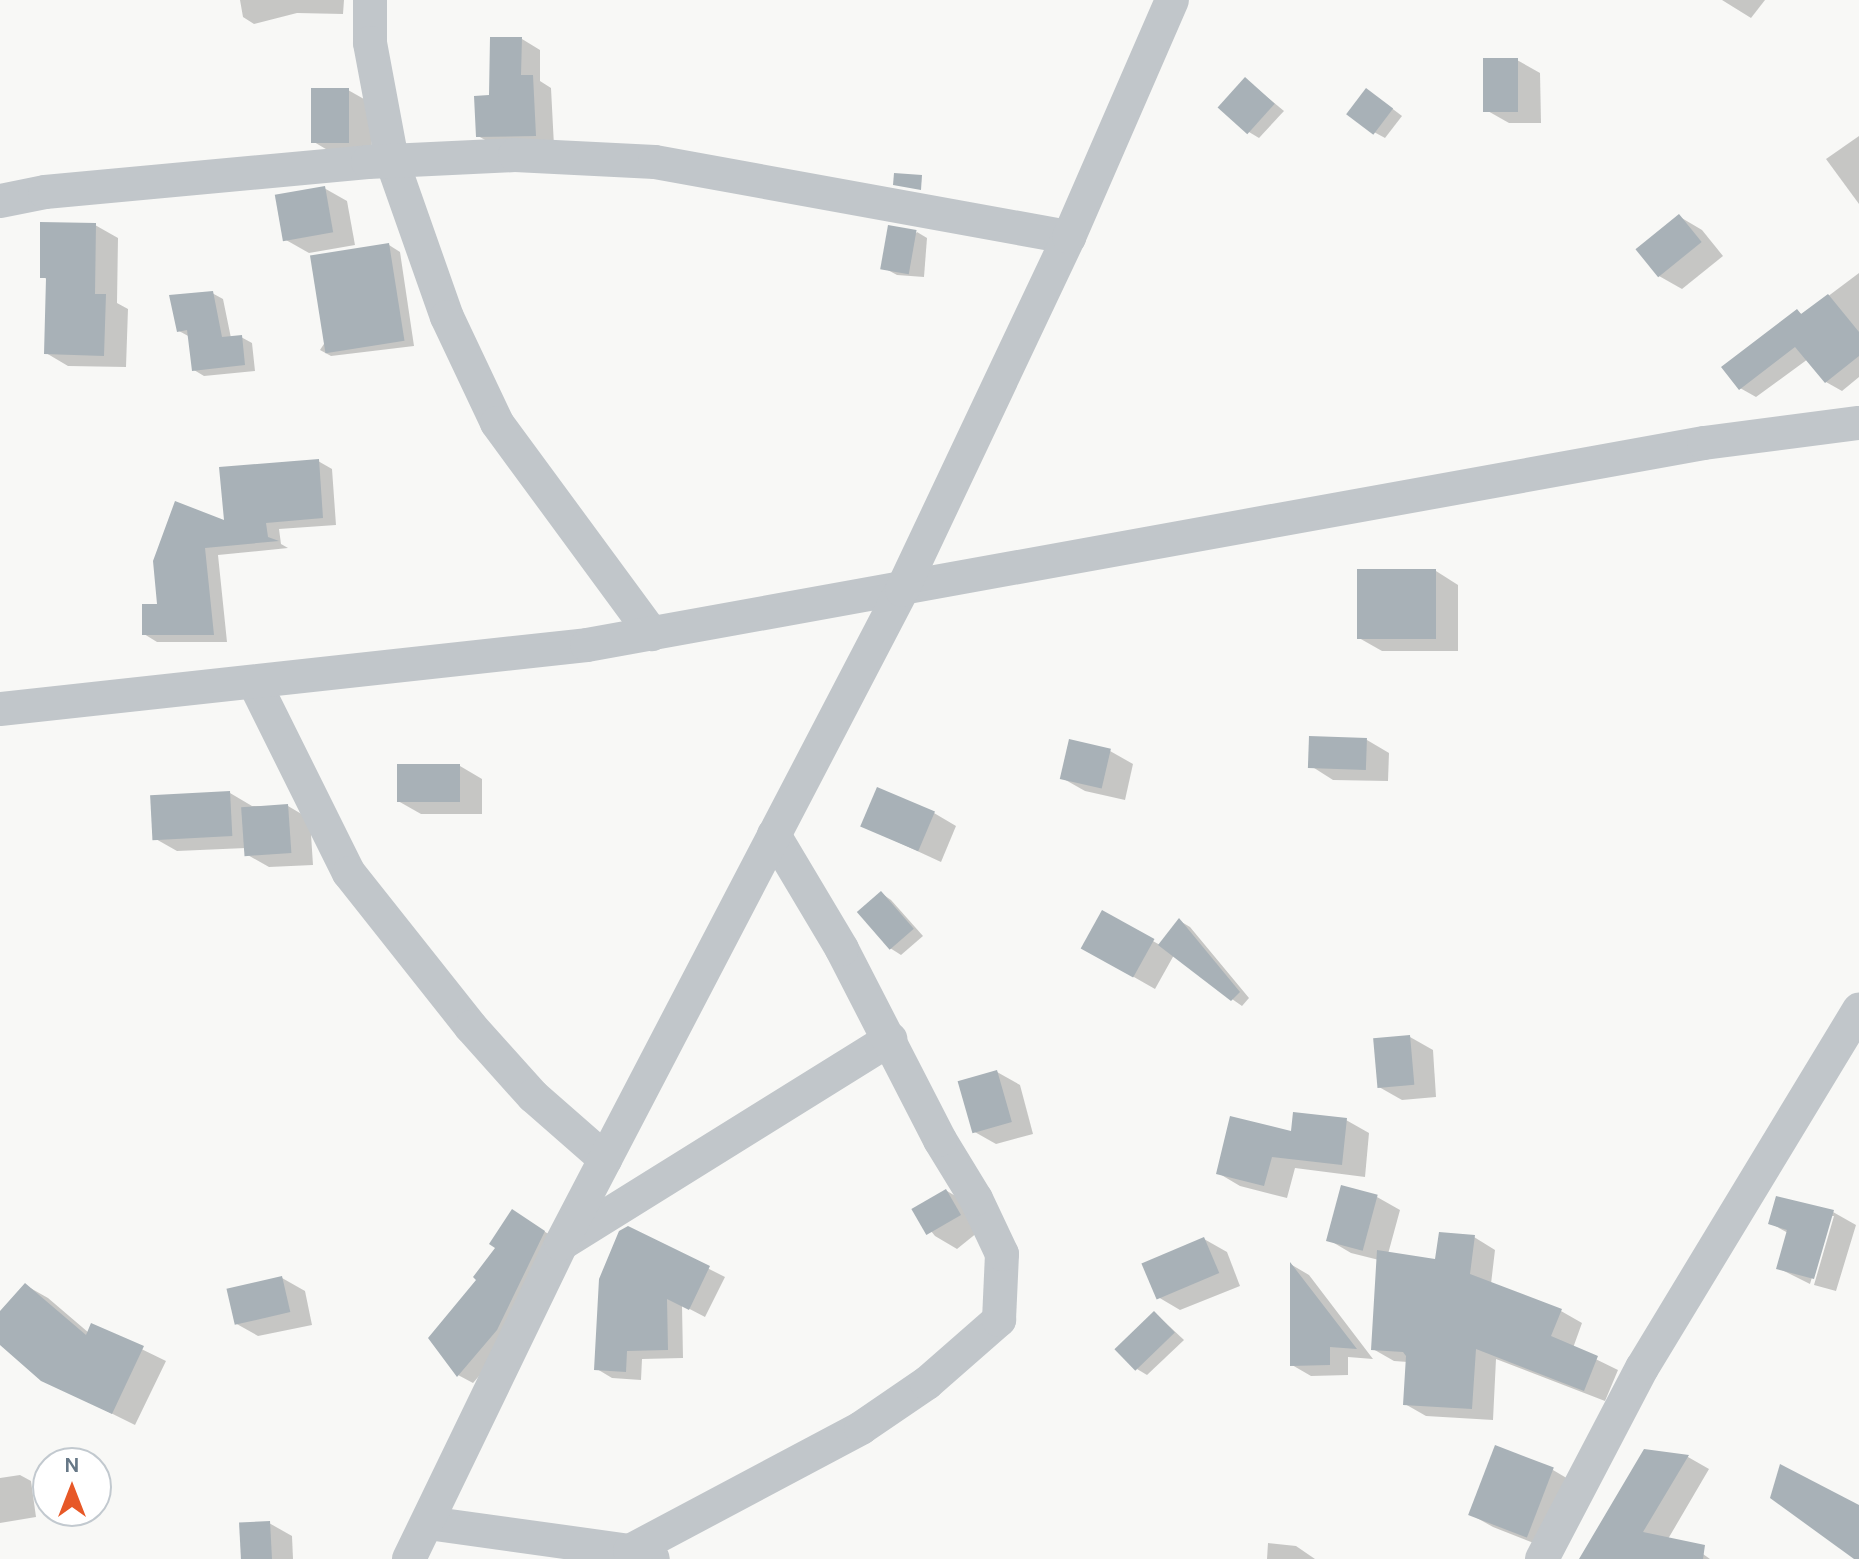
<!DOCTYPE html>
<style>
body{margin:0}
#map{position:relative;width:1859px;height:1559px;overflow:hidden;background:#f8f8f6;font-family:Karla,sans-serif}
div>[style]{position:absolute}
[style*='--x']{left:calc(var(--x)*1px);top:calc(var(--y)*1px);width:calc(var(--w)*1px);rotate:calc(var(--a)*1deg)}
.shadow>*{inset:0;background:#0003}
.building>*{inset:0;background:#a8b1b7;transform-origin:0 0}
.street>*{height:34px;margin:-17px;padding:0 17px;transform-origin:17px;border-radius:17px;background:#c1c6ca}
span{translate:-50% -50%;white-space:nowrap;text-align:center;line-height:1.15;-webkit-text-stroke:8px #fff;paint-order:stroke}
.north{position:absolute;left:32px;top:1447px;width:80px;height:80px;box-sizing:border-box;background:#fff;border:2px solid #c2c9cf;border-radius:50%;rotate:0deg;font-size:22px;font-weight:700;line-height:32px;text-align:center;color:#677887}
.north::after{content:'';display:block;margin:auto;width:28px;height:36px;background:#e75827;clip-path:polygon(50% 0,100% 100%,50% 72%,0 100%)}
</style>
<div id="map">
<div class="shadow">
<i style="clip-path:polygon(240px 0,344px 0,343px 14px,297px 13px,254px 24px,243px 17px)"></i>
<i style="clip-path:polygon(1722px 0,1765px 0,1751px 18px)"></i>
<i style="clip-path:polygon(522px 39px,540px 50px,540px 81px,551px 88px,554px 146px,496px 146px,478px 136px,491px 97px)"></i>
<i style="clip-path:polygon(1517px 60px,1540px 73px,1541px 123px,1509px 123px,1486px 110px)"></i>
<i style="clip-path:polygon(1246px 80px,1284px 111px,1259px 138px,1249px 132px)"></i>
<i style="clip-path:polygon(348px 90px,371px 103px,372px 155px,336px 155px,314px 142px)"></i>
<i style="clip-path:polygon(1377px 97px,1402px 116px,1385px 138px,1374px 132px)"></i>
<i style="clip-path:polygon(1859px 136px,1859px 204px,1826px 159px)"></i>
<i style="clip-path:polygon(324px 188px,347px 201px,355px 245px,309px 253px,286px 240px)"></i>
<i style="clip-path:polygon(1680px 217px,1702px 230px,1723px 256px,1682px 289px,1659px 276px)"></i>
<i style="clip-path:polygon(95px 225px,118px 238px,117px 303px,128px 309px,126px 367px,68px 366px,46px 353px,48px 280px,42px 276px)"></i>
<i style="clip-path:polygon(917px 232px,927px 238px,924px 277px,897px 275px,886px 269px)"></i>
<i style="clip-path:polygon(389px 245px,400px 252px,414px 346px,331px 356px,320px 350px)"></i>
<i style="clip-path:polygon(1859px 273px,1859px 377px,1842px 391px,1826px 382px,1808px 359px,1756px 397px,1740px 388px,1797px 311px,1803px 315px)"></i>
<i style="clip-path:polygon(212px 293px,223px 299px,231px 338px,241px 337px,252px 343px,255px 371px,204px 376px,194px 370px,190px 337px,179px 331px)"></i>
<i style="clip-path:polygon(318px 461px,332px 469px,336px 525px,279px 529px,281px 544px,288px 548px,218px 555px,227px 642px,157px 642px,144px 634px,160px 606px,155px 561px,226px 523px)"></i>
<i style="clip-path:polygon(1436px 571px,1458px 585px,1458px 651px,1382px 651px,1359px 638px)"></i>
<i style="clip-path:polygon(1367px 740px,1389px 753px,1388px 781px,1333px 780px,1311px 766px)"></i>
<i style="clip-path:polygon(1110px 751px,1133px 764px,1125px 800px,1085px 791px,1062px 778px)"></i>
<i style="clip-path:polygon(460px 766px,482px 779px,482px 814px,421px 814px,398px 801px)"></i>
<i style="clip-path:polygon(230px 793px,252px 806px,288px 806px,310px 819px,313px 865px,269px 867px,246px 854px,246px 848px,177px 851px,154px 838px)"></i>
<i style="clip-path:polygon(934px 813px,956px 826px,941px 862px,863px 826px)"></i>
<i style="clip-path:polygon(881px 893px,891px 900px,923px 936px,901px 955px,890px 948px)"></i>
<i style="clip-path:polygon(1103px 913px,1160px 945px,1180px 921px,1190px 927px,1249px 998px,1242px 1006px,1232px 999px,1174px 955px,1155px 989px,1083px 948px)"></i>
<i style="clip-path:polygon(1410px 1037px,1433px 1050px,1436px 1097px,1402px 1100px,1379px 1087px)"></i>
<i style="clip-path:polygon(997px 1072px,1020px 1085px,1033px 1134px,996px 1144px,973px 1131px)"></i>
<i style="clip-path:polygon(1346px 1120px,1369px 1133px,1365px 1177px,1295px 1168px,1287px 1198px,1240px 1186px,1218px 1173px,1293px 1134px)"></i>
<i style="clip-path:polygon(947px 1191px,969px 1204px,983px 1228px,957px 1249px,935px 1236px,917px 1214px)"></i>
<i style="clip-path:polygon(1377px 1197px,1400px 1210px,1388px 1254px,1437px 1262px,1474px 1237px,1495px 1250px,1491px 1284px,1561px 1311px,1582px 1323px,1573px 1348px,1618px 1370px,1605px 1401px,1496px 1359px,1493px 1420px,1426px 1416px,1405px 1404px,1408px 1362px,1394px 1361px,1373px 1349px,1379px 1260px,1351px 1253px,1329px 1240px)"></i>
<i style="clip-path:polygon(1833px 1212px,1856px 1225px,1836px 1291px,1814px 1285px,1834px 1216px,1830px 1216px,1810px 1284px,1778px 1268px,1788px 1233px,1770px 1223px)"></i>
<i style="clip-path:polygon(527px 1220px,559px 1241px,512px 1338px,473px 1383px,458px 1375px,479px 1279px)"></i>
<i style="clip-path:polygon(628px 1228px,725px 1277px,705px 1317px,682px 1305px,683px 1358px,642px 1359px,641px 1380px,612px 1378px,597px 1369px)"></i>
<i style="clip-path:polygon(1204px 1239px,1227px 1252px,1240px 1286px,1180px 1310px,1158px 1297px)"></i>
<i style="clip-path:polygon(1292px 1265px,1309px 1275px,1373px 1359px,1348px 1357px,1348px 1375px,1311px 1376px,1292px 1365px)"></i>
<i style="clip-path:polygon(282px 1278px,305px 1291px,312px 1325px,258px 1336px,235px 1323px)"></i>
<i style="clip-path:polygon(25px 1285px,48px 1298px,89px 1333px,92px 1325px,166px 1361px,135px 1425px,42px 1379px,0 1342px,0 1313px)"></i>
<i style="clip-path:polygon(1155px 1313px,1184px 1340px,1147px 1375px,1137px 1369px)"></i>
<i style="clip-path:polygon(1645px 1451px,1688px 1457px,1709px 1469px,1668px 1539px,1689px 1544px,1710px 1559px,1586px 1559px)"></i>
<i style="clip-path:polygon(1553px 1470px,1575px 1483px,1549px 1549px,1493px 1527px,1470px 1514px)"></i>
<i style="clip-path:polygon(20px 1475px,31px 1481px,36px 1517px,0 1523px,0 1478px)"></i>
<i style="clip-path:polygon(269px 1523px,292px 1536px,293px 1559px,242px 1559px)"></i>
<i style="clip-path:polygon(1268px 1543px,1296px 1546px,1315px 1559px,1267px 1559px)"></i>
</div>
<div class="building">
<i style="clip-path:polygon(490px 37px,522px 37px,521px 75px,533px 75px,536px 136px,476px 137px,474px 96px,489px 95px)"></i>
<i style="left:1483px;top:58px;width:35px;height:54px"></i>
<i style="left:1245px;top:77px;width:40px;height:41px;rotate:42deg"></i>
<i style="left:311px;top:88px;width:38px;height:55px"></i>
<i style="left:1366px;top:88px;width:34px;height:33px;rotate:37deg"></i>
<i style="clip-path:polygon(894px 173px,922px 175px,921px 190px,893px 185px)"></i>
<i style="left:325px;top:186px;width:47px;height:51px;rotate:80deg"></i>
<i style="left:1679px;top:214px;width:36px;height:56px;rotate:51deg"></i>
<i style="clip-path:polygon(40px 222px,96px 223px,95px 294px,106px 294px,104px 356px,44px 354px,46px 278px,40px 278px)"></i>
<i style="left:888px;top:225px;width:29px;height:45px;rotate:10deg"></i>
<i style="left:389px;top:243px;width:99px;height:80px;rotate:81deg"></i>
<i style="clip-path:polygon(213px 291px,222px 337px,242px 335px,245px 365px,192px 371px,187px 330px,177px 332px,169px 295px)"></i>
<i style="clip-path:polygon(1828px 294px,1859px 332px,1859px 356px,1825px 383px,1795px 347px,1739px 390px,1721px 367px,1797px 309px,1801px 314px)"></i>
<i style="clip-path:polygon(319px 459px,323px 518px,266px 523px,268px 537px,279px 541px,205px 548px,214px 635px,142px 635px,142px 604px,157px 604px,153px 561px,175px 501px,224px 520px,219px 467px)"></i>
<i style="left:1357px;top:569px;width:79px;height:70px"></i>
<i style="left:1309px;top:736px;width:58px;height:32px;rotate:2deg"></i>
<i style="left:1069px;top:739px;width:43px;height:41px;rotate:13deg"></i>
<i style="left:397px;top:764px;width:63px;height:38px"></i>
<i style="left:877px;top:787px;width:63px;height:43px;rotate:23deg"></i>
<i style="left:230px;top:791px;width:45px;height:80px;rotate:87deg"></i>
<i style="left:288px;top:804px;width:49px;height:47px;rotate:86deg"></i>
<i style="left:881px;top:891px;width:50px;height:32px;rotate:49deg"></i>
<i style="left:1102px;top:910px;width:60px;height:44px;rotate:29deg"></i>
<i style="clip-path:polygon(1179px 918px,1240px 992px,1231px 1001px,1158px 945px)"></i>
<i style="left:1410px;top:1035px;width:50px;height:37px;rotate:85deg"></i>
<i style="left:997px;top:1070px;width:54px;height:41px;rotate:74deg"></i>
<i style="clip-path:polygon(1293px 1112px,1347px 1118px,1342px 1165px,1272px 1157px,1264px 1186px,1216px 1174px,1230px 1116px,1291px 1131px)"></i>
<i style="left:1341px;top:1185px;width:38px;height:58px;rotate:15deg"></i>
<i style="left:946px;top:1189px;width:30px;height:40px;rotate:60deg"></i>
<i style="clip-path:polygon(1776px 1196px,1834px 1210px,1814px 1279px,1776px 1269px,1787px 1230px,1768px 1224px)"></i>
<i style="clip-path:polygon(512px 1209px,545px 1231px,497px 1330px,457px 1377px,428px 1338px,476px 1280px,473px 1277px,495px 1248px,489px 1244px)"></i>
<i style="clip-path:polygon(628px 1226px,710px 1266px,689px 1310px,667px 1299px,668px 1350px,627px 1351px,626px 1372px,594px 1370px,599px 1279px,619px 1231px)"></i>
<i style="clip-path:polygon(1439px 1232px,1475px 1235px,1470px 1274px,1562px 1309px,1551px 1336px,1598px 1356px,1584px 1391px,1476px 1349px,1472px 1409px,1403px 1405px,1406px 1356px,1403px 1352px,1371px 1350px,1377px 1250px,1435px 1259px)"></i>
<i style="left:1204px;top:1237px;width:39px;height:68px;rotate:67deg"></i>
<i style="clip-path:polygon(1290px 1262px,1357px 1349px,1330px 1347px,1330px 1365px,1290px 1366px)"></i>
<i style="left:282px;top:1276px;width:37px;height:57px;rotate:77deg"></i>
<i style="clip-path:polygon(25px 1283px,86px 1335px,91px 1323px,144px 1346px,112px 1414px,41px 1381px,0 1345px,0 1311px)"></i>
<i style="left:1154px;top:1311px;width:30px;height:55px;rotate:46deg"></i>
<i style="left:1495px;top:1445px;width:63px;height:75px;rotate:21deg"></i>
<i style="clip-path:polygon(1644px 1449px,1689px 1455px,1643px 1532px,1705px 1545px,1703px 1559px,1579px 1559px)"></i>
<i style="clip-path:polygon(1780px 1464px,1859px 1505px,1859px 1559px,1854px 1559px,1770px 1498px)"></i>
<i style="left:270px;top:1521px;width:38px;height:31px;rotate:87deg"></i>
</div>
<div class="street">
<i style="--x:370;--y:0;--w:43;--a:90"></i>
<i style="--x:370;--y:43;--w:120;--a:79.4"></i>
<i style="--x:392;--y:161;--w:165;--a:70.6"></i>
<i style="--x:447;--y:317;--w:117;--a:64.7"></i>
<i style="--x:497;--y:423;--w:262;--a:53.7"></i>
<i style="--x:0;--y:201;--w:46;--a:-11.3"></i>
<i style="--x:45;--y:192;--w:324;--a:-5.3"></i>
<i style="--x:368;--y:162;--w:147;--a:-2.7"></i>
<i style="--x:515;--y:155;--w:140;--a:2.9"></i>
<i style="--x:655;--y:162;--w:421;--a:10.3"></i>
<i style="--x:254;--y:682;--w:213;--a:63.6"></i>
<i style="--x:349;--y:873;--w:196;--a:51.6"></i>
<i style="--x:471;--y:1027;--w:93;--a:48.1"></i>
<i style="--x:533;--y:1096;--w:96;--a:41.2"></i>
<i style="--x:0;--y:709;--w:590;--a:-6.22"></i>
<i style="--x:587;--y:645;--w:1135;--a:-10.25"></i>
<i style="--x:1704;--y:443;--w:156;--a:-7.4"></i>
<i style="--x:561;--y:1244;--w:388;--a:-31.9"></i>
<i style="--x:428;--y:1523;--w:204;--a:7.9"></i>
<i style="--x:630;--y:1551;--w:24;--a:19"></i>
<i style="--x:630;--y:1551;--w:262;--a:-28"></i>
<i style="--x:861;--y:1428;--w:80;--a:-34.3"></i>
<i style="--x:927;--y:1383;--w:96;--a:-41.2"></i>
<i style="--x:999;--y:1320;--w:66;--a:-87.4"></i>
<i style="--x:1002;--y:1254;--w:61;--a:-115.3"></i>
<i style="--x:976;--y:1199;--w:69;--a:-121.4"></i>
<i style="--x:940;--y:1140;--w:215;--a:-117.2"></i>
<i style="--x:842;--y:949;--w:133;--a:-120.8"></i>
<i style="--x:409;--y:1559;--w:350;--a:-64.2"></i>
<i style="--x:561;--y:1244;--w:738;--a:-62.46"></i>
<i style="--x:902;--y:590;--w:391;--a:-64.7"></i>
<i style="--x:1069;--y:237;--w:258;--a:-66.5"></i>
<i style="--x:1542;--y:1559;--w:216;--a:-62.4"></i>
<i style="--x:1642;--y:1368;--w:419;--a:-58.8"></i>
</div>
<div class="north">N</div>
</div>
